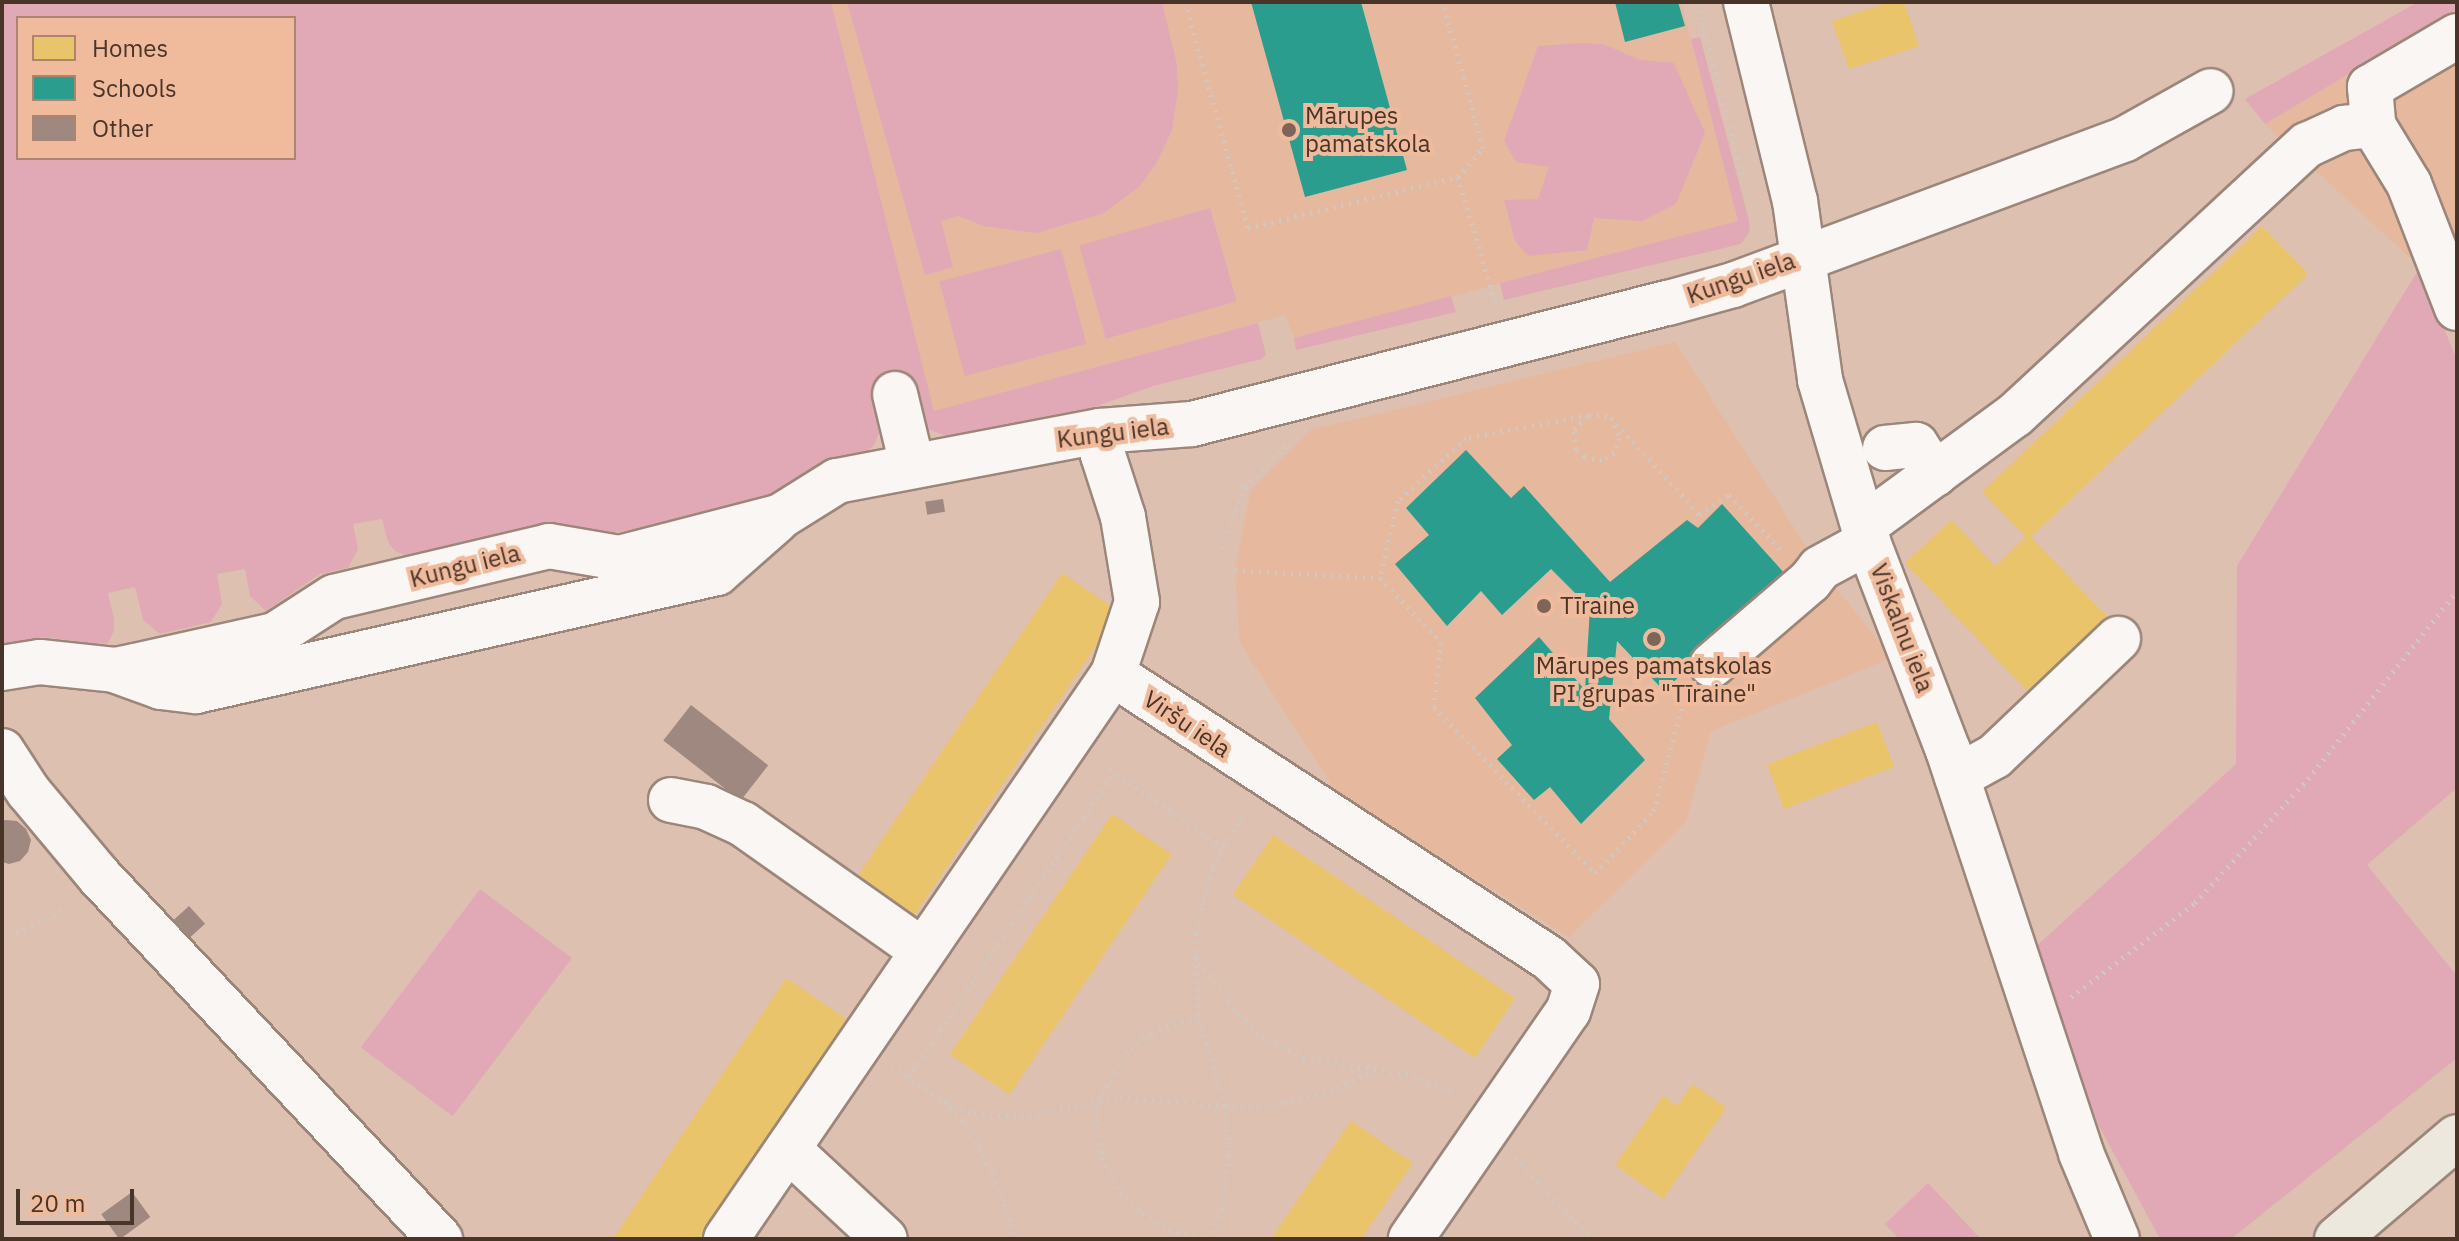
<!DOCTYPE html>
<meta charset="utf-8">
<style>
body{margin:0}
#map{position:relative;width:2459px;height:1241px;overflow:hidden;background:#ddc0b0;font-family:"IBM Plex Sans",sans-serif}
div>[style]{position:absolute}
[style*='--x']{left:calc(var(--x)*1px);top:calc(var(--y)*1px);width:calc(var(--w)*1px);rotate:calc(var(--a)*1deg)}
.built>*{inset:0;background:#e6b89e}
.green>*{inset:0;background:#e1a9b6;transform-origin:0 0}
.homes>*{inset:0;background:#e9c46a;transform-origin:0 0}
.schools>*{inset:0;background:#2a9d8f}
.building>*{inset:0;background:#9f887f;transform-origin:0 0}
.path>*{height:5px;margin-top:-2.5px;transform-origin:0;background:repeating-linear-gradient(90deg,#d1c8c3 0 2px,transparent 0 8px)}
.roads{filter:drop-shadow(2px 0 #9c867a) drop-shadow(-2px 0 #9c867a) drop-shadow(0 2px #9c867a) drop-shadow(0 -2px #9c867a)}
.minor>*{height:44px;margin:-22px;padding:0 22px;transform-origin:22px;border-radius:22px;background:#faf6f3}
.major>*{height:44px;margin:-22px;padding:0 22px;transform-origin:22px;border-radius:22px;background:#ece8de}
.dots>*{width:22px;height:22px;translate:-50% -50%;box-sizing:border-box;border:4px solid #f0bb9d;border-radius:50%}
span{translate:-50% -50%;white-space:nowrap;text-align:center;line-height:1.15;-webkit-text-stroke:8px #f0bb9d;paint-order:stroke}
.poi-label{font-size:24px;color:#493428}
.left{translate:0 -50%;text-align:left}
.street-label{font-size:24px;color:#493428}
.frame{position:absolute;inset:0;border:4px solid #493428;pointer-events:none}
.legend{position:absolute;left:16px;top:16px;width:280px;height:144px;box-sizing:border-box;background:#f0bb9d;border:2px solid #ad856e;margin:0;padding:10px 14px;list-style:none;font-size:24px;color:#493428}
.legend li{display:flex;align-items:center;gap:16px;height:40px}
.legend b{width:40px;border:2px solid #ad856e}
.scale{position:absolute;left:16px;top:1189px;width:118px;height:36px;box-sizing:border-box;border:4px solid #493428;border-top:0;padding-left:10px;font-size:24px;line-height:28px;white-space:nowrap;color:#493428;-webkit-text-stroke:6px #f0bb9d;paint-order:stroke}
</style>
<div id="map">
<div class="built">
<i style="clip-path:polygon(831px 2px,1681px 2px,1739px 221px,1294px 338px,1285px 315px,934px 412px)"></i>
<i style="clip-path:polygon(2457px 9px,2457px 281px,2420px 267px,2265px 124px)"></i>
<i style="clip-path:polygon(1675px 342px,1820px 568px,1892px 658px,1711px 731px,1686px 822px,1569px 937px,1337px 793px,1240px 643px,1235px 570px,1251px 490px,1311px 430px)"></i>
</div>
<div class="green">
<i style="clip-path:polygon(evenodd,2px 2px,831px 2px,934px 411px,1258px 323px,1266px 355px,1262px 359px,1153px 386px,1086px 410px,949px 437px,925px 428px,883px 423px,874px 445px,864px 454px,827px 460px,770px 500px,614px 533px,544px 524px,406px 556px,395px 551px,388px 542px,382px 519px,353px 524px,358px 549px,348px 568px,320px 574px,266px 611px,250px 596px,245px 569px,217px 574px,222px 604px,211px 622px,160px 634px,143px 620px,135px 587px,108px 593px,114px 619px,114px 631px,108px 643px,96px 644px,44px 637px,2px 646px,2px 2px,18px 18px,294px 18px,294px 158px,18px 158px,18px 18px)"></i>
<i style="clip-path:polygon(847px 2px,1162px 2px,1177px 65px,1178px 90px,1172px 130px,1157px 162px,1139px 187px,1102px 214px,1036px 233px,984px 226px,958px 216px,941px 221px,953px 267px,925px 275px)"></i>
<i style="clip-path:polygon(2418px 2px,2457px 2px,2457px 9px,2265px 124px,2245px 99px)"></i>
<i style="clip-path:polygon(1700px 37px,1748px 216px,1750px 231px,1741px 244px,1504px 300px,1500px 283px,1738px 221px,1691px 39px)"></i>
<i style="clip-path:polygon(1579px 43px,1603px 44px,1641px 60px,1674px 63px,1705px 133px,1676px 204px,1642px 221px,1594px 218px,1587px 250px,1528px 256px,1515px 241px,1504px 200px,1538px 199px,1549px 167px,1516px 162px,1504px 141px,1538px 46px)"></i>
<i style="left:1210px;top:208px;width:97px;height:136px;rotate:74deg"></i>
<i style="left:1061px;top:249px;width:98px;height:126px;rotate:75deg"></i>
<i style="clip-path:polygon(2420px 267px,2457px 361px,2457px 788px,2367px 865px,2457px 976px,2457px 1058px,2231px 1239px,2160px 1239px,2099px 1126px,2032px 950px,2236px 764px,2237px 566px)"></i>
<i style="clip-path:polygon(1451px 296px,1456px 312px,1296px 350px,1294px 338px)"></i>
<i style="left:480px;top:889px;width:115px;height:198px;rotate:37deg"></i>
<i style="clip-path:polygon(1928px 1183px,1981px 1239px,1899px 1239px,1885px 1224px)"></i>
</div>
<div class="homes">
<i style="clip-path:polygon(1890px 2px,1904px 2px,1919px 46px,1849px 69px,1832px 21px)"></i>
<i style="clip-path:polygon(2262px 226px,2308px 274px,2031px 537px,2110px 620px,2031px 695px,1905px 563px,1951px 520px,1995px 566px,2026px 537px,1982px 492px)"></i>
<i style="left:1062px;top:573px;width:69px;height:379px;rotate:34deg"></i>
<i style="left:1877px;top:722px;width:48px;height:118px;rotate:69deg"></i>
<i style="left:1112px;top:814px;width:72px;height:290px;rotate:34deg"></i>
<i style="left:1273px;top:835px;width:292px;height:72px;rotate:34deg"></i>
<i style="clip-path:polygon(786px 978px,849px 1021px,704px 1239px,613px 1239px)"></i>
<i style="clip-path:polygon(1693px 1084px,1726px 1108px,1663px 1199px,1615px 1165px,1663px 1096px,1677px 1106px)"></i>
<i style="clip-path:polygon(1351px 1121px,1413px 1163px,1361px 1239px,1271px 1239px)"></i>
</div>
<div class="schools">
<i style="clip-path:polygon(1251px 2px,1361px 2px,1407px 170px,1305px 197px)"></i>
<i style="clip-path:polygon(1615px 2px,1678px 2px,1685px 26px,1625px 42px)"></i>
<i style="clip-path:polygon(1466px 450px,1511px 498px,1524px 486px,1610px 582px,1687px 520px,1698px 528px,1722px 504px,1786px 575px,1664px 691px,1617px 641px,1609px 719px,1645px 760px,1581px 824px,1550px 787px,1534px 800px,1497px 759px,1512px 745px,1475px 698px,1539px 637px,1585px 690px,1590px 608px,1551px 569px,1502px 615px,1481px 591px,1447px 626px,1395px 564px,1429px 535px,1406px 508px)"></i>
</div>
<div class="building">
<i style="left:943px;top:499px;width:13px;height:18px;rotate:81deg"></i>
<i style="left:691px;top:705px;width:98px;height:45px;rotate:38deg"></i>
<i style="clip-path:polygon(6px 820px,17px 821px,26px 829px,31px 840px,28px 852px,20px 861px,9px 864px,2px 862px,2px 821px)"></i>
<i style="left:189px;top:906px;width:24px;height:23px;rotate:48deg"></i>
<i style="left:132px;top:1192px;width:31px;height:38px;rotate:54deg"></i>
</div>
<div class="path">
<i style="--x:1185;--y:2;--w:235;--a:74.4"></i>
<i style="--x:1248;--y:228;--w:216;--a:-13.7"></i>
<i style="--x:1458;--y:177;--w:38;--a:-49"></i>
<i style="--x:1483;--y:148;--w:151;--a:-105.3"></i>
<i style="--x:1697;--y:2;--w:183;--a:75.4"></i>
<i style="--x:1458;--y:177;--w:134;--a:73.5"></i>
<i style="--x:1589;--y:415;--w:125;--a:169.4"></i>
<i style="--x:1466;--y:438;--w:93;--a:137.2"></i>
<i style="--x:1398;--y:501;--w:79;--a:103.2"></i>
<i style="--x:1380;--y:578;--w:88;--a:46.4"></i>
<i style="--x:1441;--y:642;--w:65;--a:96.1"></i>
<i style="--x:1434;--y:707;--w:231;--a:45.9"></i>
<i style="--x:1595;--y:873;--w:86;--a:-46.4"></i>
<i style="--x:1654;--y:811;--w:120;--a:-75"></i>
<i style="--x:1611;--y:418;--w:22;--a:66"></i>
<i style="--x:1620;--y:438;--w:16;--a:112"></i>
<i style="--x:1614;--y:453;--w:14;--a:150"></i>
<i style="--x:1602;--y:460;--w:18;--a:-171"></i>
<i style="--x:1584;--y:457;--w:11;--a:-135"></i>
<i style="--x:1576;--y:449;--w:20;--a:-96"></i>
<i style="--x:1574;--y:429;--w:21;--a:-43"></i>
<i style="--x:1589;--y:415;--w:16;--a:0"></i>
<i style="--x:1605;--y:415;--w:7;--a:27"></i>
<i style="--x:1611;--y:418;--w:132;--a:47.5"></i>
<i style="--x:1700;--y:515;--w:35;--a:-35"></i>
<i style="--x:1729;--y:495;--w:77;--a:46.6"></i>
<i style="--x:1221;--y:548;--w:66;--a:-68.5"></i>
<i style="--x:1245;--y:487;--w:61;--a:-45"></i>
<i style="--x:1235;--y:570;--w:145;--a:3.2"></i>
<i style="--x:1103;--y:764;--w:147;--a:34.8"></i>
<i style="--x:2;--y:940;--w:57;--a:-26.1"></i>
<i style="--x:53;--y:915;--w:18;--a:-38"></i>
<i style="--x:1195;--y:955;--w:74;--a:53.7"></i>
<i style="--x:1239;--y:1015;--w:37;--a:41"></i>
<i style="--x:1267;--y:1039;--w:41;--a:27.8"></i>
<i style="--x:1303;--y:1058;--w:111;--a:8.8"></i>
<i style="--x:1413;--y:1075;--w:51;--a:24.1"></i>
<i style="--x:2071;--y:997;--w:156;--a:-37.2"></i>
<i style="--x:2195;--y:903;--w:168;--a:-47.7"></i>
<i style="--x:2308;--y:779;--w:240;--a:-51.6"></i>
<i style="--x:1198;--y:1015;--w:50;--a:159"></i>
<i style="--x:1151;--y:1033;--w:29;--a:142"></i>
<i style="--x:1128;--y:1051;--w:61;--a:120.8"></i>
<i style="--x:1097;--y:1103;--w:24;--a:92"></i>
<i style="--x:1096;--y:1127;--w:32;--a:79"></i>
<i style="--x:1102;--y:1158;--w:38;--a:62"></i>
<i style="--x:1120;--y:1192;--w:31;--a:42"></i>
<i style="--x:1143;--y:1213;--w:31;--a:32"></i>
<i style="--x:1169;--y:1229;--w:39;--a:15"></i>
<i style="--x:892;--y:1066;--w:57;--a:35.1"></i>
<i style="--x:939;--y:1099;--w:38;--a:22"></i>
<i style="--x:974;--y:1113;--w:47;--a:4.9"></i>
<i style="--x:1021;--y:1117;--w:101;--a:-11.4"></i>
<i style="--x:1120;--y:1097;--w:105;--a:4.9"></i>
<i style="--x:1225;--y:1106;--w:59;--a:-2.9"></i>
<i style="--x:1284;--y:1103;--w:48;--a:-14.6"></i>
<i style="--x:1330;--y:1091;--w:47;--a:-24.9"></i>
<i style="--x:909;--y:1077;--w:367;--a:-56.1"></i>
<i style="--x:943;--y:1102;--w:27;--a:42"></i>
<i style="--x:963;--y:1120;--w:62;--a:60.9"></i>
<i style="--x:993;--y:1174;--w:53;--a:69.2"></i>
<i style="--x:1012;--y:1224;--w:15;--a:94"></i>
<i style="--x:1515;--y:1158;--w:112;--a:46.1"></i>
<i style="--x:1208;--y:1239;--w:37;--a:-66"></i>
<i style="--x:1223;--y:1205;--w:50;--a:-84.3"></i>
<i style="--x:1228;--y:1155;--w:49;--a:-93.5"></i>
<i style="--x:1225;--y:1106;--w:95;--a:-106.5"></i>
<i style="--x:1198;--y:1015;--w:82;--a:-91.4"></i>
<i style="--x:1196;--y:933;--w:68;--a:-75.6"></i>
<i style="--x:1213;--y:867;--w:65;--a:-60.7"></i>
</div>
<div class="roads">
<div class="minor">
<i style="--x:1746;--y:2;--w:205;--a:76.2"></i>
<i style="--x:1795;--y:201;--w:181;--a:82"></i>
<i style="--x:1820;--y:380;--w:169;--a:73.5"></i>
<i style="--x:1868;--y:542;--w:223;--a:69"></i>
<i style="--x:1948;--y:750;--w:424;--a:71.7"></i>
<i style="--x:2081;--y:1153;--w:93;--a:67.3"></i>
<i style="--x:2457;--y:36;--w:101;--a:149.6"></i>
<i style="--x:2370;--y:87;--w:38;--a:85"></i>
<i style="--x:2373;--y:125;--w:69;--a:58.6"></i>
<i style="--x:2409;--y:184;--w:133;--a:68.8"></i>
<i style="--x:895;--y:394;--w:73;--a:76.5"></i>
<i style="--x:1100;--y:431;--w:24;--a:83"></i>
<i style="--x:1103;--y:455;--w:65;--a:72.1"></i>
<i style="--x:1123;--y:517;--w:86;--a:80.6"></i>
<i style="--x:1137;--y:602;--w:76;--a:108.4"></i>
<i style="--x:1885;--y:448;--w:31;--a:-6"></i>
<i style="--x:1916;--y:445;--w:35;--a:57"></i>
<i style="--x:1865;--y:525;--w:186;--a:-36.3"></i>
<i style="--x:2015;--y:415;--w:398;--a:-42.8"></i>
<i style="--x:2307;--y:145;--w:41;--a:-24.7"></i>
<i style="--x:2344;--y:128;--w:29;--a:-6"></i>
<i style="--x:1712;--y:665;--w:129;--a:-40.6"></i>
<i style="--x:1810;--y:581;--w:16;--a:-52"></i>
<i style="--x:1820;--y:568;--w:55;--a:-28.4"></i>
<i style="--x:2;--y:668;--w:38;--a:-9"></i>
<i style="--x:40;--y:662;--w:75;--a:6.1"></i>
<i style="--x:115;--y:670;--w:20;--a:-11"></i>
<i style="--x:135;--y:666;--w:143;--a:-12.5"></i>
<i style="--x:275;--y:635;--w:70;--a:-32.8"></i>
<i style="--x:334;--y:597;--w:221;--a:-13.3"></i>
<i style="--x:549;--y:546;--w:71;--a:9.7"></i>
<i style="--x:619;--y:558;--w:167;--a:-14.5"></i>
<i style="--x:781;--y:516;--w:66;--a:-32"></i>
<i style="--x:837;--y:481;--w:268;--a:-10.8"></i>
<i style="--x:1100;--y:431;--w:92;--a:-4.4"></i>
<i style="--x:1192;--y:424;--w:491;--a:-14.3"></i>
<i style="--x:1668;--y:303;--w:67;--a:-15.5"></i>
<i style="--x:1733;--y:285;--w:418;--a:-20.4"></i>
<i style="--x:2125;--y:139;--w:98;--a:-29.2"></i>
<i style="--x:117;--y:671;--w:47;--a:20"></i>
<i style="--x:161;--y:687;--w:35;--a:7"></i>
<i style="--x:196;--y:691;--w:534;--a:-12.76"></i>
<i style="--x:717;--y:573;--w:79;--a:-41.4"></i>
<i style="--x:2;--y:751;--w:48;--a:57"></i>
<i style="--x:28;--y:791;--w:112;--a:50.1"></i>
<i style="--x:100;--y:877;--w:497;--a:46.8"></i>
<i style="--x:1957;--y:777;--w:43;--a:-28.9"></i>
<i style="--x:1995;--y:756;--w:170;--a:-43.6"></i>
<i style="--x:671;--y:800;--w:36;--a:11"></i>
<i style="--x:706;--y:807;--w:41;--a:24.7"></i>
<i style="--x:743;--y:824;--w:220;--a:35.2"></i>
<i style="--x:788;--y:1149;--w:132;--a:42.9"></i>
<i style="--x:726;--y:1239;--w:685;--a:-55.59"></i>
<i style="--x:1113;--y:674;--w:520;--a:33.08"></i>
<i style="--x:1549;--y:958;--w:38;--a:43"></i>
<i style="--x:1577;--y:984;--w:28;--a:108"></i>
<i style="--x:1568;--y:1011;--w:277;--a:124.6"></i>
</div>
<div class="major">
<i style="--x:2337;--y:1239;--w:157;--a:-40.4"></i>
</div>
</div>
<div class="dots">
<i style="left:1289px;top:130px;background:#7d6558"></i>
<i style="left:1544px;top:606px;background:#7d6558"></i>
<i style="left:1654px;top:639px;background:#7d6558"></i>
</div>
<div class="poi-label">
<span class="left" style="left:1305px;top:130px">Mārupes<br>pamatskola</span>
<span class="left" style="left:1560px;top:606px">Tīraine</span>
<span style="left:1654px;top:680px">Mārupes pamatskolas<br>PI grupas "Tīraine"</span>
</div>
<div class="street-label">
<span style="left:1741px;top:278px;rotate:-19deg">Kungu iela</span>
<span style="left:1113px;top:433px;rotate:-7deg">Kungu iela</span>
<span style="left:465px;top:566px;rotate:-14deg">Kungu iela</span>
<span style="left:1902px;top:628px;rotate:69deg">Viskalnu iela</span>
<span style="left:1187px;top:724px;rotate:34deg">Viršu iela</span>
</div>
<div class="frame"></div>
<ul class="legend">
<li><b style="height:22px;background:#e9c46a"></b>Homes</li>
<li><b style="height:22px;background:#2a9d8f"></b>Schools</li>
<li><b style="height:22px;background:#9f887f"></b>Other</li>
</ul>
<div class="scale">20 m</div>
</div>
